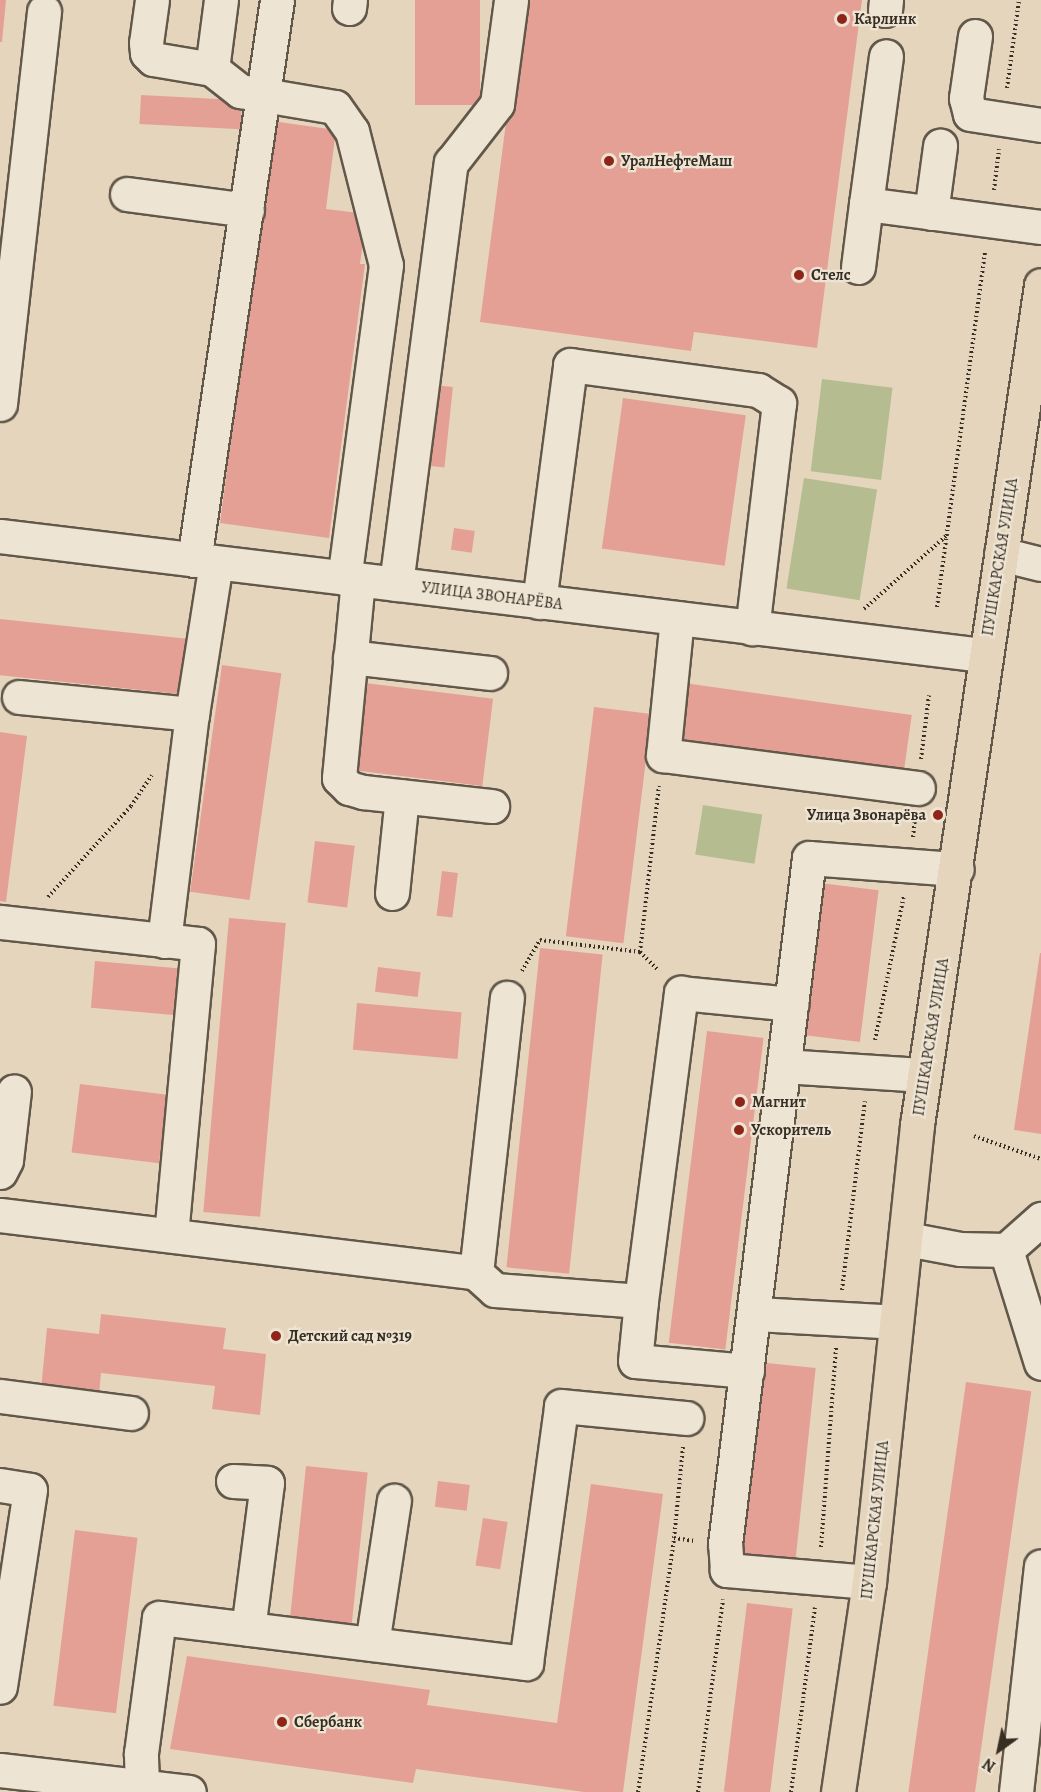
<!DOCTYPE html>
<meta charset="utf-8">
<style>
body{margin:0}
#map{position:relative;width:1041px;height:1792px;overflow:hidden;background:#e5d5bd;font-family:Alegreya,serif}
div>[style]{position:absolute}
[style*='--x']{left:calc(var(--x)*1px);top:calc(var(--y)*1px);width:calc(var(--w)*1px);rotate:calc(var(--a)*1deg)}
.green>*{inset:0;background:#b5bd90;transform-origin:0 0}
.building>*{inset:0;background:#e5a095;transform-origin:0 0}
.path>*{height:4px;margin-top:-2px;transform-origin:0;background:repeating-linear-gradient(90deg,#372f24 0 1.5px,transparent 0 4.5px)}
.roads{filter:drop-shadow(2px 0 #62584a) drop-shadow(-2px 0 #62584a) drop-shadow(0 2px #62584a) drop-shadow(0 -2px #62584a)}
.minor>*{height:33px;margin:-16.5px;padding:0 16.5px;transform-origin:16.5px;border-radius:16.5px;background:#eee4d4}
.major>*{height:33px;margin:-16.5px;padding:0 16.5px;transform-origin:16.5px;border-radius:16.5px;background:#e5d5bd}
.dots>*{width:16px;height:16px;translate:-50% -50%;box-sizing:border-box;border:3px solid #eee4d4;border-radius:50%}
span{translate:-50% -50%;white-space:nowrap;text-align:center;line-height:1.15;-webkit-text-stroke:4.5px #eee4d4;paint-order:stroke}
.poi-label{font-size:16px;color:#372f24;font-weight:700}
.left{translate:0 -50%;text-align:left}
.right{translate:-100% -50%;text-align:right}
.street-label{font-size:16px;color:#372f24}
.north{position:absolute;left:969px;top:1720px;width:60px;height:60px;-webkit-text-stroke:4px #eee4d4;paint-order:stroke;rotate:213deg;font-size:16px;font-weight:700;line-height:24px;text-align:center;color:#372f24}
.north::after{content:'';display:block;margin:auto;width:21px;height:27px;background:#372f24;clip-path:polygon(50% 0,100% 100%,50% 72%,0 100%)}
</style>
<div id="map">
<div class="green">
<i style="left:822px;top:379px;width:71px;height:93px;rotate:7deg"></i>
<i style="left:804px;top:478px;width:74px;height:112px;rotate:9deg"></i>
<i style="left:703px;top:805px;width:60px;height:50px;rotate:9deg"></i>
</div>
<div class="building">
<i style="clip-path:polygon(0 0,6px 0,2px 42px,0 42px)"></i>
<i style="left:415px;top:0;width:65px;height:105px"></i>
<i style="clip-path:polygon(522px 0,862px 0,817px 348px,694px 332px,691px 351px,480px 322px)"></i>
<i style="left:141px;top:95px;width:101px;height:29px;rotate:3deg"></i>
<i style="clip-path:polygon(272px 121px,336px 130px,326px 209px,367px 214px,360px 264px,365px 264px,329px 538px,220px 523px)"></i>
<i style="left:435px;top:385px;width:18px;height:81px;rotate:6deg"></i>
<i style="left:623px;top:398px;width:124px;height:152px;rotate:8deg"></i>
<i style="left:454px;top:528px;width:21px;height:22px;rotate:8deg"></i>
<i style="left:0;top:619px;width:195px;height:56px;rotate:6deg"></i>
<i style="left:222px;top:665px;width:60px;height:229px;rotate:8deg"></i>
<i style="left:365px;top:683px;width:129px;height:88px;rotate:7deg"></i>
<i style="left:684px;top:683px;width:230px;height:56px;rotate:8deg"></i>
<i style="left:594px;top:707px;width:58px;height:231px;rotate:7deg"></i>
<i style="clip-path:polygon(0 732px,27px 736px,6px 902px,0 901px)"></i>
<i style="left:315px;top:841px;width:40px;height:62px;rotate:7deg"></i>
<i style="left:442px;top:871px;width:16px;height:45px;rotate:7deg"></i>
<i style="left:820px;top:883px;width:59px;height:153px;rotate:7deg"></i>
<i style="left:229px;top:918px;width:57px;height:295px;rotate:5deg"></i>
<i style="left:540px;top:948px;width:63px;height:321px;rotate:6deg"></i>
<i style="clip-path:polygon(1040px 953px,1041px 953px,1041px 1134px,1014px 1130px)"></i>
<i style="left:95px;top:961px;width:83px;height:47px;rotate:5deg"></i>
<i style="left:378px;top:967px;width:43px;height:25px;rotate:7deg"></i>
<i style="left:357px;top:1003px;width:105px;height:47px;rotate:5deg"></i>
<i style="left:707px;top:1031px;width:57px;height:314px;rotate:7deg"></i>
<i style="left:80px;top:1084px;width:88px;height:69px;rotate:7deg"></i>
<i style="clip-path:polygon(101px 1314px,226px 1328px,223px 1349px,266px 1354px,260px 1415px,212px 1409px,215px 1386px,101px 1373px,99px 1395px,41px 1389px,47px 1328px,99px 1334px)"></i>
<i style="left:758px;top:1362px;width:58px;height:193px;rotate:6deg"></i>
<i style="left:966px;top:1382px;width:66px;height:414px;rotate:8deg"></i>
<i style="left:306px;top:1466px;width:62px;height:154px;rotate:6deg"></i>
<i style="left:438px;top:1481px;width:32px;height:26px;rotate:7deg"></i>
<i style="clip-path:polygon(591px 1484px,663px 1494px,623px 1792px,584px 1792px,416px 1769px,413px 1783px,170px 1749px,187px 1656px,430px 1690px,427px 1705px,557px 1723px)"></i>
<i style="left:483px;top:1518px;width:25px;height:48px;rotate:9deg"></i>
<i style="left:75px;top:1530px;width:63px;height:177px;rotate:7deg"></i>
<i style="left:747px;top:1603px;width:46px;height:190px;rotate:7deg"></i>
</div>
<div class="path">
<i style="--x:1007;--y:88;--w:89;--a:-82.2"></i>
<i style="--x:994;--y:190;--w:41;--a:-83"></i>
<i style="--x:937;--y:607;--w:360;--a:-82.3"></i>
<i style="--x:864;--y:609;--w:111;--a:-41.7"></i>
<i style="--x:921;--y:759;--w:64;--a:-82.9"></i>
<i style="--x:913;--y:837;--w:19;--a:-84"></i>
<i style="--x:48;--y:897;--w:123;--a:-47.6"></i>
<i style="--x:131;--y:806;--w:37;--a:-56"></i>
<i style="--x:640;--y:952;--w:167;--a:-83.5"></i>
<i style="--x:522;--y:971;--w:36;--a:-60"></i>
<i style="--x:540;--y:940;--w:101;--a:6.8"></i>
<i style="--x:640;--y:952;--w:27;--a:45"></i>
<i style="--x:875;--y:1040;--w:148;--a:-78.7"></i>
<i style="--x:974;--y:1136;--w:71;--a:18.9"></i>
<i style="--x:842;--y:1290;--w:190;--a:-83.1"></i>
<i style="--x:683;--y:1447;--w:91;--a:95.6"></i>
<i style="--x:674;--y:1538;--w:21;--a:8"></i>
<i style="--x:821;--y:1547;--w:200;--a:-85.7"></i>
<i style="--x:638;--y:1792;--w:257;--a:-81.9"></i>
<i style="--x:698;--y:1792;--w:194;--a:-82.6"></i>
<i style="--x:791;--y:1792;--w:186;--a:-82.6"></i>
</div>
<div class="roads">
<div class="minor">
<i style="--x:152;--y:0;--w:43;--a:97.9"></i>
<i style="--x:146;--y:43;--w:10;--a:84"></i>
<i style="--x:147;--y:53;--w:8;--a:45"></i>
<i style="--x:153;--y:59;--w:60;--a:9.6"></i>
<i style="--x:212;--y:69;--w:36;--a:38"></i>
<i style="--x:240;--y:91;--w:96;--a:9.6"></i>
<i style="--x:335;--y:107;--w:29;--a:55"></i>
<i style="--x:352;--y:131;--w:138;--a:75.8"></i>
<i style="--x:386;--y:265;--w:316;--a:97.6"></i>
<i style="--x:349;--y:8;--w:8;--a:-83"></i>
<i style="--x:885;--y:10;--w:10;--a:-84"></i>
<i style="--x:975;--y:36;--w:63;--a:98.3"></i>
<i style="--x:966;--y:98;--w:16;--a:76"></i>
<i style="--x:970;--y:114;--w:72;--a:8.8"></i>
<i style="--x:212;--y:69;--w:70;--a:-82.6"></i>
<i style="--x:127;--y:194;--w:121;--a:7.6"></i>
<i style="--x:866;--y:204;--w:149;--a:-82.3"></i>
<i style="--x:931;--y:213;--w:68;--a:-82.3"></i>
<i style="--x:858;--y:267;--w:64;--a:-82.8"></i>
<i style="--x:866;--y:204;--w:177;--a:7.5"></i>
<i style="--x:0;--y:404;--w:395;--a:-83.6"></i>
<i style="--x:0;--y:536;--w:991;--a:6.9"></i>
<i style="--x:1001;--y:554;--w:41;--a:14"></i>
<i style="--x:194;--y:560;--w:566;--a:-81.57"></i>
<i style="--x:358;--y:580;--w:199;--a:95.5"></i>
<i style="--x:339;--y:778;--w:14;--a:45"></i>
<i style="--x:349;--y:788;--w:15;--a:16"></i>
<i style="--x:363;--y:792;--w:130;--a:6.2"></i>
<i style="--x:396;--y:584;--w:425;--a:-82.6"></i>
<i style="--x:451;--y:163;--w:75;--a:-52.1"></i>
<i style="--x:497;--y:104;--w:105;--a:-82.3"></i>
<i style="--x:539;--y:602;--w:239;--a:-82.5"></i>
<i style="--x:570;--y:365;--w:190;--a:7.6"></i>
<i style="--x:758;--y:390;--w:25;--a:32"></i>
<i style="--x:779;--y:403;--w:227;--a:96.8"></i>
<i style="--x:677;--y:618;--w:138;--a:95.8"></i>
<i style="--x:663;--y:755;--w:257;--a:7.4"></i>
<i style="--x:350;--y:657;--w:141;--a:6.5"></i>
<i style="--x:19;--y:697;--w:174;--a:5.6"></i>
<i style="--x:192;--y:714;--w:153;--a:-81"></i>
<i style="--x:392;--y:893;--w:97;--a:-84.1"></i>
<i style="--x:0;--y:922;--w:199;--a:6.3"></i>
<i style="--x:198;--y:944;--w:292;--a:95.3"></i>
<i style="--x:164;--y:941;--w:229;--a:-83"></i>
<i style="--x:784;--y:1066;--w:140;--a:3.7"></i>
<i style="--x:0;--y:1172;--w:13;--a:-63"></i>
<i style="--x:6;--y:1160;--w:69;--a:-83.4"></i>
<i style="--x:0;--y:1215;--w:480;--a:6.9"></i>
<i style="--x:476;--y:1273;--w:25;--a:42"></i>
<i style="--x:495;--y:1290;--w:146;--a:4.3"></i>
<i style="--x:907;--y:1239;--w:54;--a:10.7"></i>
<i style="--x:960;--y:1249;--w:46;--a:1.2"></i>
<i style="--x:1006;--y:1250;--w:47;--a:-41.5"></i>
<i style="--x:1006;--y:1250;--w:118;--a:72.8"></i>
<i style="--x:476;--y:1273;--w:277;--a:-83.6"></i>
<i style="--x:755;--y:1314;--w:141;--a:3.2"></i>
<i style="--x:747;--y:1371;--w:112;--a:-174.9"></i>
<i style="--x:635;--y:1361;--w:60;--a:-84.3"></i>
<i style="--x:641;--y:1301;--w:311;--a:-82.6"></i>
<i style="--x:681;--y:993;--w:111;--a:5.7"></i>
<i style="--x:0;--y:1396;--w:132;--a:7.4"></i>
<i style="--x:233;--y:1481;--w:34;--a:3"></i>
<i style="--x:267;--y:1483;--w:147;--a:97.4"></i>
<i style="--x:0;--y:1485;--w:30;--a:9"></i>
<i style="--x:30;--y:1490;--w:199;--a:98.7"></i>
<i style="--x:869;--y:1582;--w:143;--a:-175.2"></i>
<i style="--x:727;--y:1570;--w:26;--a:-94"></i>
<i style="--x:725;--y:1544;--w:691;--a:-83.02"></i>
<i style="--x:809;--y:858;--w:148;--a:4.3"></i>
<i style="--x:372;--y:1644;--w:145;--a:-81.3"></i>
<i style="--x:0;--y:1770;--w:190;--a:6.6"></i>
<i style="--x:142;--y:1785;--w:32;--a:-92"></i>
<i style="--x:141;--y:1753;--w:136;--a:-82.4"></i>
<i style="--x:159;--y:1618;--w:370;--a:7"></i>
<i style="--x:526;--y:1663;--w:259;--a:-82.2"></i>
<i style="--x:561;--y:1406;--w:126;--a:5.5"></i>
<i style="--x:1016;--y:1792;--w:227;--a:-83.7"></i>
</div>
<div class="major">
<i style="--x:838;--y:1792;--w:212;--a:-81.6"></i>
<i style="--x:869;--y:1582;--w:460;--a:-84"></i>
<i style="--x:917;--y:1125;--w:849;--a:-81.6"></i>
</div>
</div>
<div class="dots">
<i style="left:842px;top:19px;background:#8f2418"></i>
<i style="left:609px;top:161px;background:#8f2418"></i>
<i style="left:799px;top:275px;background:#8f2418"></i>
<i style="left:938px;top:815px;background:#8f2418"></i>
<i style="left:740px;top:1102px;background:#8f2418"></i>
<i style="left:739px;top:1130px;background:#8f2418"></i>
<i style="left:276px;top:1336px;background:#8f2418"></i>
<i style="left:282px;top:1722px;background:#8f2418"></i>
</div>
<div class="poi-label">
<span class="left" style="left:854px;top:19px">Карлинк</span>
<span class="left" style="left:621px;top:161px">УралНефтеМаш</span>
<span class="left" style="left:811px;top:275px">Стелс</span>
<span class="right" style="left:926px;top:815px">Улица Звонарёва</span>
<span class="left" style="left:752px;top:1102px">Магнит</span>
<span class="left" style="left:751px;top:1130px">Ускоритель</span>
<span class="left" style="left:288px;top:1336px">Детский сад №319</span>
<span class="left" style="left:294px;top:1722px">Сбербанк</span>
</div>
<div class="street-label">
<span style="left:1000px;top:557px;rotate:-81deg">ПУШКАРСКАЯ УЛИЦА</span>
<span style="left:492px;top:596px;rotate:7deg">УЛИЦА ЗВОНАРЁВА</span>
<span style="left:931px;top:1037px;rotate:-81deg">ПУШКАРСКАЯ УЛИЦА</span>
<span style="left:875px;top:1520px;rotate:-84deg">ПУШКАРСКАЯ УЛИЦА</span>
</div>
<div class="north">N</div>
</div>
